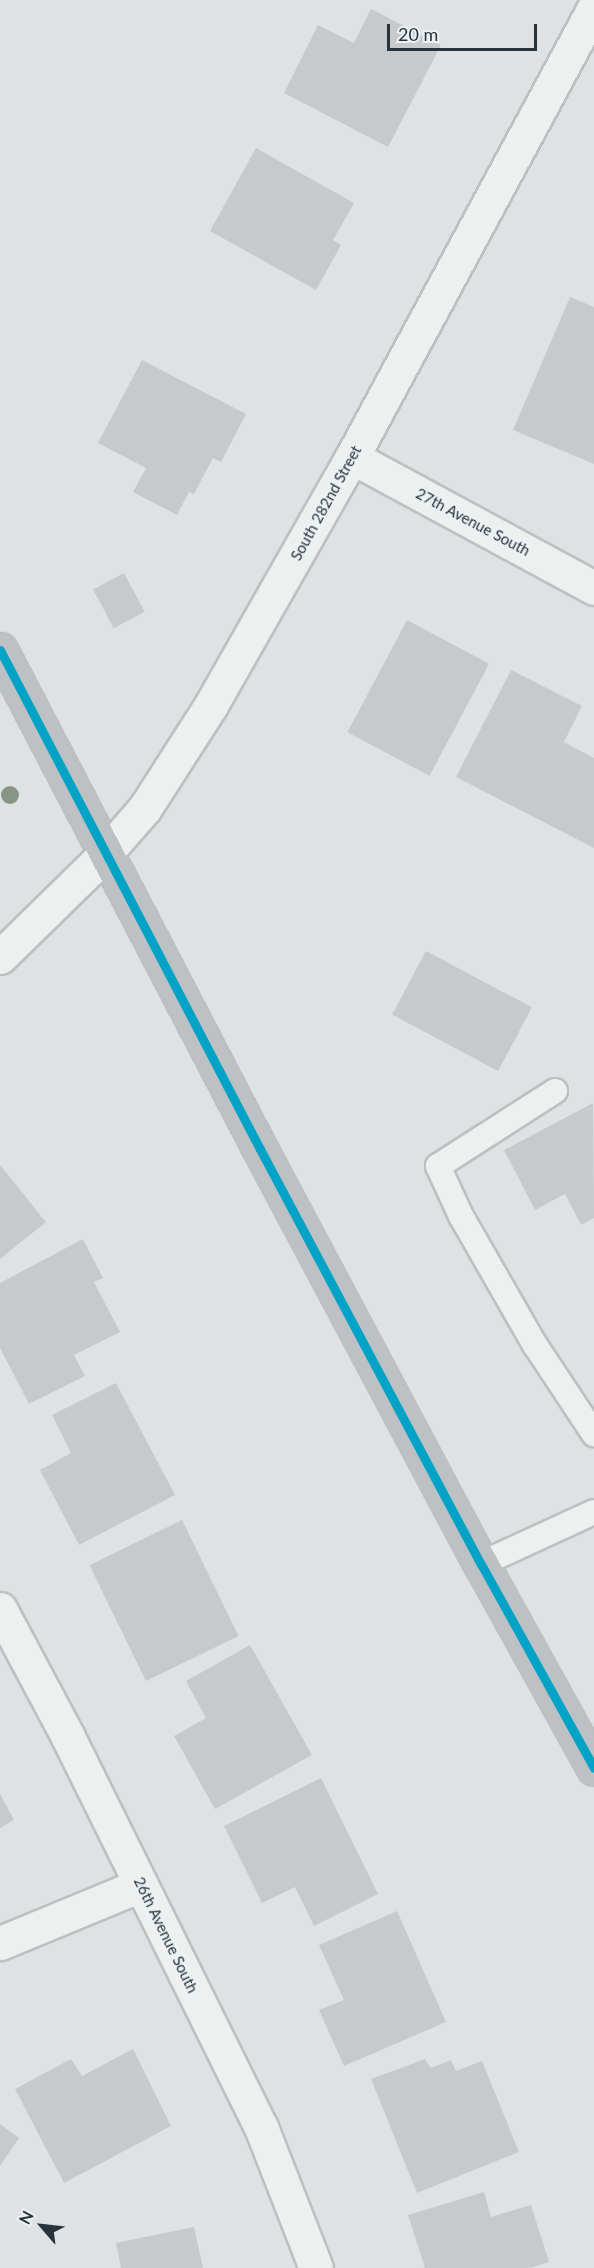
<!DOCTYPE html>
<style>
body{margin:0}
#map{position:relative;width:594px;height:2268px;overflow:hidden;background:#dfe2e4;font-family:Lato,sans-serif}
div>[style]{position:absolute}
[style*='--x']{left:calc(var(--x)*1px);top:calc(var(--y)*1px);width:calc(var(--w)*1px);rotate:calc(var(--a)*1deg)}
.building>*{inset:0;background:#c7cacc;transform-origin:0 0}
.roads{filter:drop-shadow(2px 0 #bdc0c2) drop-shadow(-2px 0 #bdc0c2) drop-shadow(0 2px #bdc0c2) drop-shadow(0 -2px #bdc0c2)}
.service>*{height:24px;margin:-12px;padding:0 12px;transform-origin:12px;border-radius:12px;background:#eef0f0}
.minor>*{height:33px;margin:-16.5px;padding:0 16.5px;transform-origin:16.5px;border-radius:16.5px;background:#eef0f0}
.secondary>*{height:33px;margin:-16.5px;padding:0 16.5px;transform-origin:16.5px;border-radius:16.5px;background:#bdc1c3}
.bus-1>*{height:9px;margin:-4.5px;padding:0 4.5px;transform-origin:4.5px;border-radius:4.5px;background:#02a3c7}
.trees>*{width:18px;height:18px;margin:-9px;border-radius:50%;background:#899584}
span{translate:-50% -50%;white-space:nowrap;text-align:center;line-height:1.15;-webkit-text-stroke:6px #ecf1f4;paint-order:stroke}
.street-label{font-size:15px;color:#27333b}
.north{position:absolute;left:12px;top:2196px;width:60px;height:60px;-webkit-text-stroke:4px #ecf1f4;paint-order:stroke;rotate:298deg;font-size:16px;font-weight:700;line-height:24px;text-align:center;color:#27333b}
.north::after{content:'';display:block;margin:auto;width:21px;height:27px;background:#27333b;clip-path:polygon(50% 0,100% 100%,50% 72%,0 100%)}
.scale{position:absolute;left:387px;top:24px;width:150px;height:27px;box-sizing:border-box;border:3px solid #27333b;border-top:0;padding-left:8px;font-size:18px;line-height:21px;white-space:nowrap;color:#27333b;-webkit-text-stroke:4px #ecf1f4;paint-order:stroke}
</style>
<div id="map">
<div class="building">
<i style="clip-path:polygon(371px 9px,441px 45px,388px 147px,284px 93px,318px 25px,354px 43px)"></i>
<i style="clip-path:polygon(256px 148px,354px 203px,333px 240px,341px 245px,316px 290px,210px 231px)"></i>
<i style="clip-path:polygon(570px 297px,594px 307px,594px 464px,513px 430px)"></i>
<i style="clip-path:polygon(142px 360px,246px 414px,221px 462px,213px 458px,194px 494px,189px 492px,177px 515px,133px 492px,146px 468px,98px 443px)"></i>
<i style="left:124px;top:573px;width:44px;height:35px;rotate:62deg"></i>
<i style="left:407px;top:620px;width:93px;height:127px;rotate:28deg"></i>
<i style="clip-path:polygon(511px 670px,582px 706px,564px 742px,594px 758px,594px 848px,456px 777px)"></i>
<i style="left:426px;top:951px;width:120px;height:72px;rotate:28deg"></i>
<i style="clip-path:polygon(593px 1103px,594px 1218px,581px 1225px,565px 1194px,535px 1210px,504px 1150px)"></i>
<i style="clip-path:polygon(0 1165px,46px 1222px,0 1259px)"></i>
<i style="clip-path:polygon(83px 1239px,103px 1278px,94px 1282px,120px 1332px,74px 1355px,85px 1376px,29px 1404px,0 1348px,0 1283px)"></i>
<i style="clip-path:polygon(116px 1383px,175px 1495px,79px 1545px,40px 1470px,71px 1453px,52px 1415px)"></i>
<i style="left:182px;top:1520px;width:129px;height:103px;rotate:64deg"></i>
<i style="clip-path:polygon(250px 1645px,312px 1755px,215px 1809px,174px 1736px,206px 1718px,186px 1681px)"></i>
<i style="clip-path:polygon(321px 1778px,378px 1894px,314px 1926px,295px 1887px,262px 1903px,224px 1826px)"></i>
<i style="clip-path:polygon(0 1794px,14px 1820px,0 1828px)"></i>
<i style="clip-path:polygon(397px 1911px,446px 2022px,344px 2066px,319px 2010px,344px 2000px,319px 1945px)"></i>
<i style="clip-path:polygon(133px 2049px,171px 2126px,64px 2183px,15px 2089px,71px 2059px,82px 2076px)"></i>
<i style="clip-path:polygon(425px 2059px,431px 2068px,451px 2060px,456px 2071px,482px 2061px,519px 2152px,417px 2193px,371px 2079px)"></i>
<i style="clip-path:polygon(0 2124px,19px 2138px,0 2166px)"></i>
<i style="clip-path:polygon(484px 2192px,491px 2217px,531px 2205px,549px 2262px,530px 2268px,425px 2268px,408px 2215px)"></i>
<i style="clip-path:polygon(194px 2227px,203px 2268px,121px 2268px,116px 2243px)"></i>
</div>
<div class="roads">
<div class="service">
<i style="--x:555;--y:1091;--w:139;--a:147.3"></i>
<i style="--x:438;--y:1166;--w:55;--a:65.3"></i>
<i style="--x:461;--y:1216;--w:149;--a:60.2"></i>
<i style="--x:535;--y:1345;--w:107;--a:56.5"></i>
<i style="--x:481;--y:1564;--w:124;--a:-24.7"></i>
</div>
<div class="minor">
<i style="--x:352;--y:457;--w:275;--a:28.4"></i>
<i style="--x:0;--y:957;--w:146;--a:-44.4"></i>
<i style="--x:104;--y:855;--w:62;--a:-48.9"></i>
<i style="--x:145;--y:808;--w:122;--a:-57.3"></i>
<i style="--x:211;--y:705;--w:285;--a:-60.4"></i>
<i style="--x:352;--y:457;--w:510;--a:-61.68"></i>
<i style="--x:0;--y:1609;--w:145;--a:62"></i>
<i style="--x:68;--y:1737;--w:435;--a:63.7"></i>
<i style="--x:261;--y:2127;--w:151;--a:68.7"></i>
<i style="--x:0;--y:1943;--w:152;--a:-22.4"></i>
</div>
<div class="secondary">
<i style="--x:0;--y:650;--w:563;--a:62.48"></i>
<i style="--x:260;--y:1149;--w:470;--a:62"></i>
<i style="--x:481;--y:1564;--w:233;--a:61"></i>
</div>
</div>
<div class="bus-1">
<i style="--x:0;--y:650;--w:563;--a:62.48"></i>
<i style="--x:260;--y:1149;--w:470;--a:62"></i>
<i style="--x:481;--y:1564;--w:233;--a:61"></i>
</div>
<div class="trees">
<i style="left:10px;top:795px"></i>
</div>
<div class="street-label">
<span style="left:326px;top:503px;rotate:-61deg">South 282nd Street</span>
<span style="left:473px;top:522px;rotate:28deg">27th Avenue South</span>
<span style="left:166px;top:1935px;rotate:64deg">26th Avenue South</span>
</div>
<div class="north">N</div>
<div class="scale">20 m</div>
</div>
